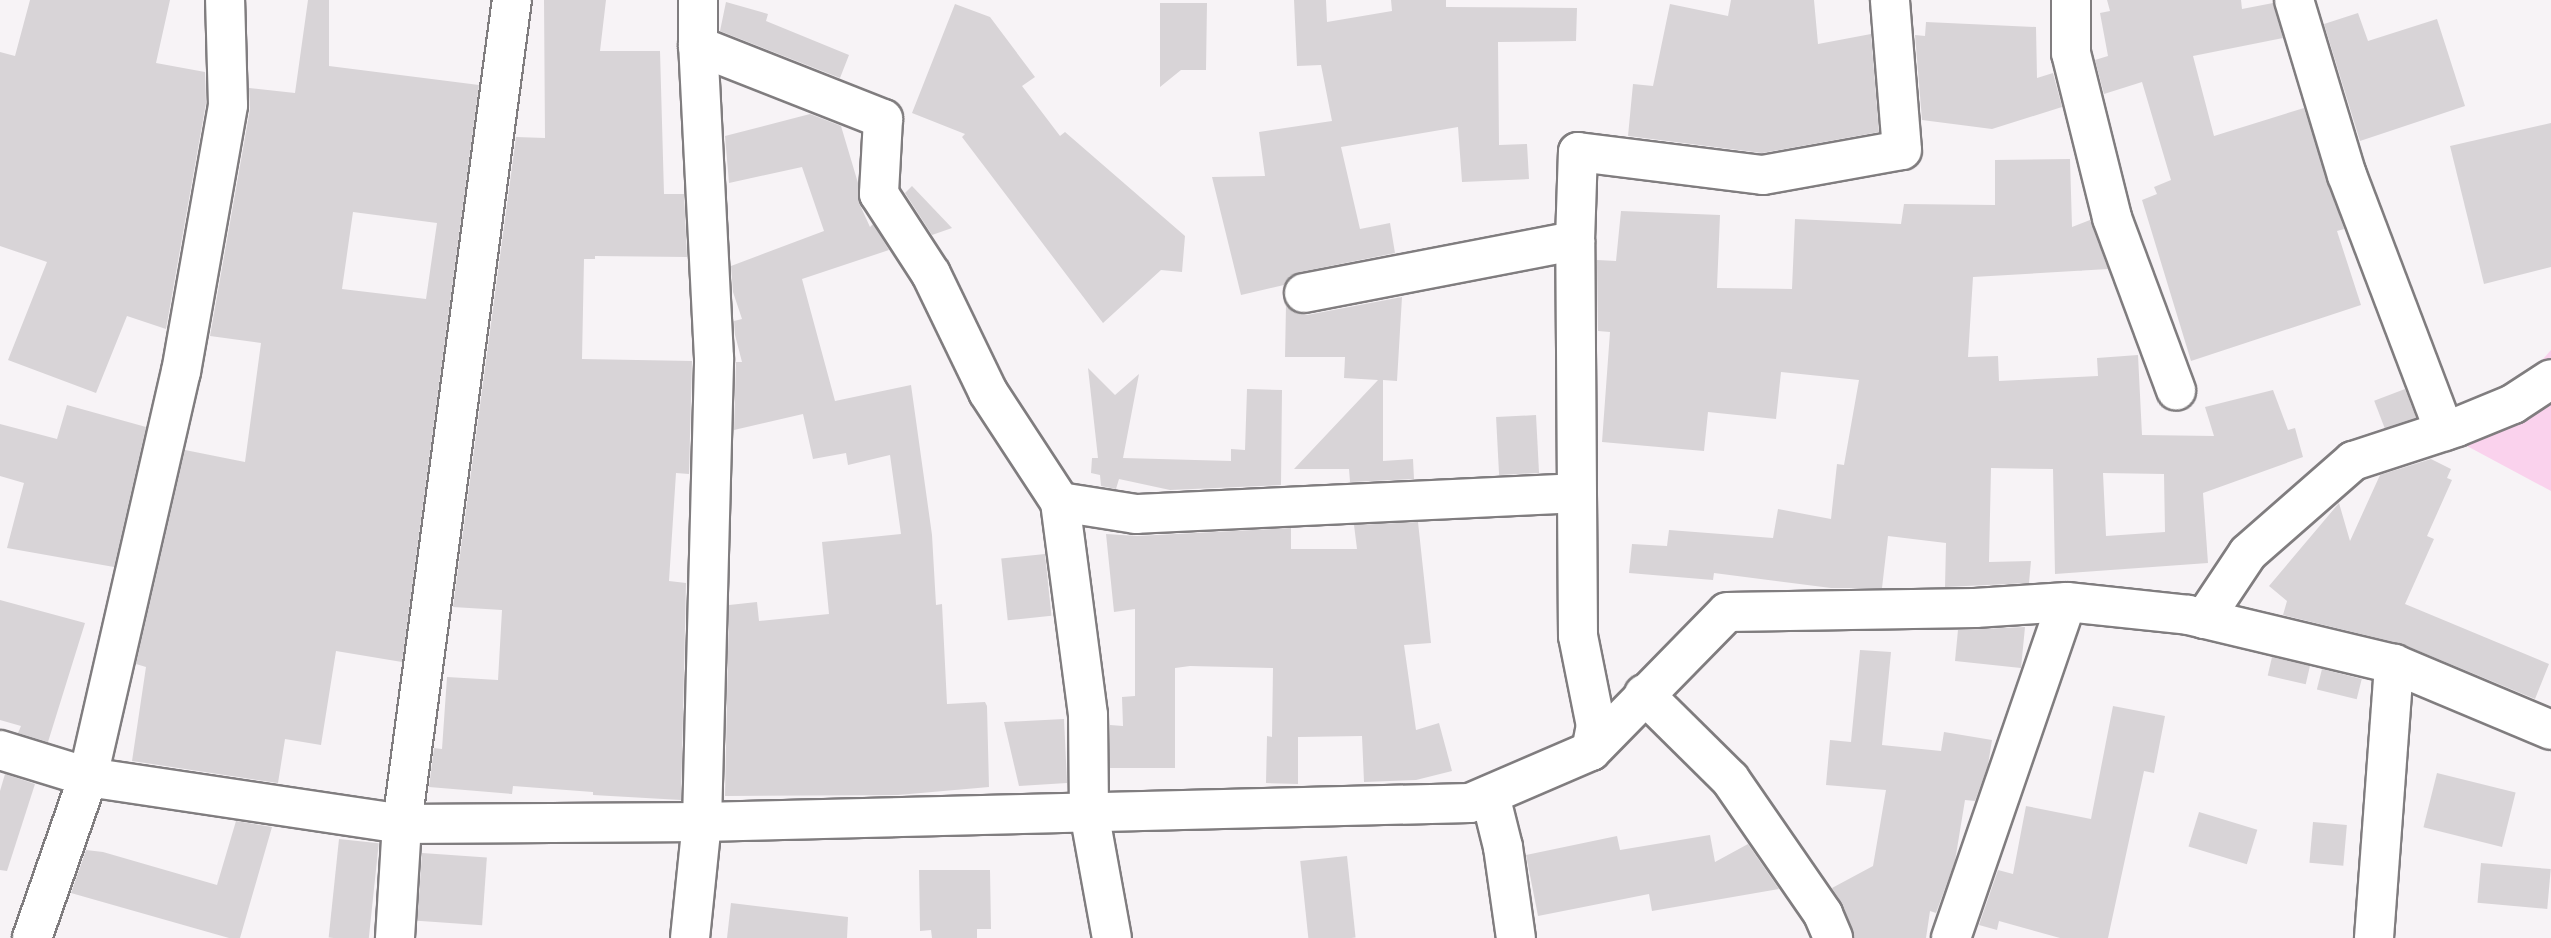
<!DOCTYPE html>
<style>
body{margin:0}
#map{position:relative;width:2551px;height:938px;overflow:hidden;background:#f7f3f6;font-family:Jost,sans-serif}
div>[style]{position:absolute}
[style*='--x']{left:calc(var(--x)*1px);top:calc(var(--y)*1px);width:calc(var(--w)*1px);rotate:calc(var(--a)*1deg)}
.green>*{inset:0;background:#fad2ed}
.building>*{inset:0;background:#d8d4d7;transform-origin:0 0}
.roads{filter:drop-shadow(2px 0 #807d7f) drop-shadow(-2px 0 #807d7f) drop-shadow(0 2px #807d7f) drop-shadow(0 -2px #807d7f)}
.minor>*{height:38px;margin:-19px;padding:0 19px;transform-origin:19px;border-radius:19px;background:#fff}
span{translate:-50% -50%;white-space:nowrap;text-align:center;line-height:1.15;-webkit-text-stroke:7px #f7f3f6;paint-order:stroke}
</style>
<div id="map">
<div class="green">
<i style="clip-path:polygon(2551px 350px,2551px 491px,2467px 446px)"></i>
</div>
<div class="building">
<i style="clip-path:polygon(30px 0,170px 0,156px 63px,205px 72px,206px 103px,166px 329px,127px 316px,96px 393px,8px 360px,47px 262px,0 246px,0 52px,15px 56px)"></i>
<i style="clip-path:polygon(evenodd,308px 0,329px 0,329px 66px,479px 85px,402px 662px,336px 651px,321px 745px,285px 739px,278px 783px,132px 761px,146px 667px,136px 664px,185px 450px,245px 462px,261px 343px,210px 336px,250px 109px,249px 88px,295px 93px,308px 0,353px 212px,437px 223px,426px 299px,342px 289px,353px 212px)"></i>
<i style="clip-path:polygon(544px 0,606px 0,600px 51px,660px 51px,664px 194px,684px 194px,687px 257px,595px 256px,595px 259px,584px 259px,582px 359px,692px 361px,689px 474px,676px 473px,669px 581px,686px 583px,681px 800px,593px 795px,593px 792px,513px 786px,512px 794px,429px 787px,434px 748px,442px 749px,447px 677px,498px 680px,502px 610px,453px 607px,516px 137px,545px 138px)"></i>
<i style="clip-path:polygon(1294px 0,1326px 0,1327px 22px,1392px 11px,1391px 0,1446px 0,1446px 7px,1577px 8px,1576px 41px,1498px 42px,1499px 145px,1527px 144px,1529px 179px,1462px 182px,1458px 127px,1341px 147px,1360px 229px,1390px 223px,1395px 253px,1300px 272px,1290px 276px,1284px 285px,1241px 295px,1212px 177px,1265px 176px,1259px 132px,1332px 121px,1321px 65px,1297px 66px)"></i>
<i style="clip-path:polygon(1731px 0,1814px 0,1818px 44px,1871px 34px,1879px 132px,1762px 153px,1628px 136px,1633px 84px,1653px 86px,1670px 4px,1728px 16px)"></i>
<i style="clip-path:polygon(2107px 0,2241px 0,2242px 9px,2273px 3px,2283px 38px,2193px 56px,2214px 136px,2304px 108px,2344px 229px,2337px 231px,2361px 305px,2191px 361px,2142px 200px,2157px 194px,2154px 187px,2171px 180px,2142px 82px,2104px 94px,2095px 60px,2108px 56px,2100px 13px,2110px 11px)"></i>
<i style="clip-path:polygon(726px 2px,768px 14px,766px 21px,849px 55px,840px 78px,720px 31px)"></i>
<i style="clip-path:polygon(1160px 3px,1207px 3px,1206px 70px,1181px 70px,1160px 87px)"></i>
<i style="clip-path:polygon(955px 4px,990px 17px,1035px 77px,1022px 86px,1060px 136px,1065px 132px,1185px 236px,1182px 272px,1161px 270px,1103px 323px,962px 137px,965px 134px,912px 113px)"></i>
<i style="clip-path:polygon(2358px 13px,2368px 41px,2437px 19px,2465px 106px,2360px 141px,2324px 24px)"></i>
<i style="clip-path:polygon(1926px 22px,2036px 27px,2037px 78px,2053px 73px,2062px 107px,1992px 129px,1922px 120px,1915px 35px,1925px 36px)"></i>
<i style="clip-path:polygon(810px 114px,841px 126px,858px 183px,860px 205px,870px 227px,873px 224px,889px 250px,802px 279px,835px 401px,911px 385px,932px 535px,936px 605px,942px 604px,947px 704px,985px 702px,987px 706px,989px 787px,898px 795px,725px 796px,729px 605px,757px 602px,759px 621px,829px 614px,822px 542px,901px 534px,890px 455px,848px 465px,846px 453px,813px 459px,803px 414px,734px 430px,736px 362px,742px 362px,735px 335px,734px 321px,742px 319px,733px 292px,731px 266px,824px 231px,802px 167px,729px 183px,725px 136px)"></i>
<i style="clip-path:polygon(2551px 123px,2551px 267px,2484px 284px,2450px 146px)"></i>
<i style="clip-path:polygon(evenodd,2070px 159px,2072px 227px,2090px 220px,2108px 269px,1973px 277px,1968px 357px,1998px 356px,1999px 381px,2098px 376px,2097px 358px,2138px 355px,2142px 435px,2214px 436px,2205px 407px,2273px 390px,2288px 430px,2295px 428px,2303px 457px,2203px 493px,2208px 563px,2055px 574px,2053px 469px,1991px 468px,1989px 562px,2031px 561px,2029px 583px,1945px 587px,1946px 543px,1888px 536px,1882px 588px,1831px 588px,1714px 573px,1713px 580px,1629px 573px,1632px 544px,1667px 546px,1669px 530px,1773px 538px,1778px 509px,1831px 519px,1837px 464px,1844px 465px,1859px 380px,1781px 372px,1776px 419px,1708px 412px,1704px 451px,1602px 442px,1610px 332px,1598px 331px,1597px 260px,1616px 261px,1621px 211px,1720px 215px,1717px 288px,1792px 289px,1795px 219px,1901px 224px,1904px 204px,1995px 205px,1995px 160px,2070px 159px,2103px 473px,2164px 474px,2165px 532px,2106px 536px,2103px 473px)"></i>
<i style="clip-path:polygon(912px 186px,952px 228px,932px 235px,905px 193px)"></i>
<i style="clip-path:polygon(1402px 297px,1397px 381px,1383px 380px,1383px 461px,1413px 459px,1414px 479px,1350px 482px,1349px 469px,1294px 469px,1378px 380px,1344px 378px,1345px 357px,1285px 357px,1286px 305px,1296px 313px,1307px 315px)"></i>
<i style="clip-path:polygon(1088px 368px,1115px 395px,1139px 374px,1123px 458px,1231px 461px,1231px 449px,1245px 450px,1247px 389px,1282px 390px,1281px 485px,1170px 490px,1119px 479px,1116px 489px,1101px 486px,1100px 475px,1091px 473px,1092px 458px,1098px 458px)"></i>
<i style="left:2405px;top:389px;width:31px;height:33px;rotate:69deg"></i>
<i style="clip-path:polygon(67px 405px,146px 427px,114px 567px,7px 548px,24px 483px,0 476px,0 424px,57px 439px)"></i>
<i style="left:1536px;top:415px;width:58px;height:40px;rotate:87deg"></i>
<i style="clip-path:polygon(2431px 459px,2451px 469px,2447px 478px,2452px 480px,2427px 536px,2434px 539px,2405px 604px,2549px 664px,2535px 699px,2402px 644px,2283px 615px,2287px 601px,2269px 586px,2339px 503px,2350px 541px,2380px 475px)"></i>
<i style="clip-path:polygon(1418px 522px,1431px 643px,1404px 645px,1416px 730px,1439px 723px,1452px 771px,1416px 780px,1364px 782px,1362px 736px,1298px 737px,1298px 784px,1266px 783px,1267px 736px,1272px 737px,1273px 668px,1190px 666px,1175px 668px,1175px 768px,1110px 768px,1110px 725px,1123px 726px,1122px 697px,1135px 696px,1135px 609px,1114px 612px,1106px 534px,1137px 536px,1291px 528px,1291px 549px,1357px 549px,1354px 525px)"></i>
<i style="left:1045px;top:554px;width:62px;height:44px;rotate:84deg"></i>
<i style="clip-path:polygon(0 600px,85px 623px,48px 742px,18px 733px,21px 726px,0 720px)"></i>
<i style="clip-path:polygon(2025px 627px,2021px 668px,1955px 661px,1958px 630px)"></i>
<i style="clip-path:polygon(1860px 650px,1891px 652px,1882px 745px,1941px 751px,1944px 732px,1992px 740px,1988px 765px,1975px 801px,1965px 800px,1955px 861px,1936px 913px,1930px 911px,1926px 938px,1854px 938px,1843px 905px,1832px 888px,1873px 866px,1886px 790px,1826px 785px,1830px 740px,1851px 742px)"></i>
<i style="left:2272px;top:657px;width:39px;height:19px;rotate:13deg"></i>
<i style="left:2322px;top:669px;width:41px;height:21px;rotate:14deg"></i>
<i style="clip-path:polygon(2113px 706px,2165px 716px,2154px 773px,2144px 771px,2108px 938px,2060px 938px,1999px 921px,1997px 930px,1979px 925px,1998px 870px,2013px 874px,2026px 806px,2091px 819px)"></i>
<i style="clip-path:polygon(1064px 719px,1067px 783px,1019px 786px,1004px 722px)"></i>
<i style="left:2437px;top:773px;width:81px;height:56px;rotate:14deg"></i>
<i style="clip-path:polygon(5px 774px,35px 784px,7px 871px,0 870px,0 791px)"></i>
<i style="left:2199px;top:812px;width:61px;height:36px;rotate:17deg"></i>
<i style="clip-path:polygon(236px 821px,272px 827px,240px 938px,229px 938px,71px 893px,86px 850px,103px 852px,217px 885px)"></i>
<i style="left:2313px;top:822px;width:34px;height:41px;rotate:5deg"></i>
<i style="clip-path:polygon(1710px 835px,1715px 862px,1748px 844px,1779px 889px,1652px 911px,1649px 894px,1538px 916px,1526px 855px,1617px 836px,1620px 850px)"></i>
<i style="left:339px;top:839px;width:40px;height:99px;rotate:6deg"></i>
<i style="left:422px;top:853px;width:65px;height:68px;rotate:4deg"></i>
<i style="left:1347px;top:856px;width:82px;height:47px;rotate:84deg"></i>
<i style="left:2481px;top:863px;width:70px;height:40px;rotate:5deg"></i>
<i style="clip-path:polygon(919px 870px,990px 870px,991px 929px,977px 929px,977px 938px,932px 938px,931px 930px,920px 931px)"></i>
<i style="clip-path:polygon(731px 903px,848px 917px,847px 938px,727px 938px)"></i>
</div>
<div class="roads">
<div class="minor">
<i style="--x:2071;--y:0;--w:53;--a:90"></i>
<i style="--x:2071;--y:53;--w:170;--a:76"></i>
<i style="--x:2112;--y:218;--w:184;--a:69.6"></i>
<i style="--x:2294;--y:0;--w:183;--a:73.2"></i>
<i style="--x:2347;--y:175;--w:274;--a:69.2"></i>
<i style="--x:698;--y:46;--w:199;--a:21.5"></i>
<i style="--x:883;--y:119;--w:75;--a:93.1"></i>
<i style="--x:879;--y:194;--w:95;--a:57"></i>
<i style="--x:931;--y:274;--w:131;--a:64.2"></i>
<i style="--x:988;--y:392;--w:131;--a:56.8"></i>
<i style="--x:1060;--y:502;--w:77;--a:9"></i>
<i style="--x:1136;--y:514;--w:441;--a:-2.7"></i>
<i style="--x:1304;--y:293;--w:276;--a:-10.9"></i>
<i style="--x:1060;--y:502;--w:215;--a:82.5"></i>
<i style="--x:1088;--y:715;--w:97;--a:89.4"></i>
<i style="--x:1089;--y:812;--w:128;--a:79.7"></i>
<i style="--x:2204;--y:619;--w:79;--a:-56.3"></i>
<i style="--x:2248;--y:553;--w:140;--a:-41.2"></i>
<i style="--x:2353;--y:461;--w:109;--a:-18.1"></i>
<i style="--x:2457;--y:427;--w:61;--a:-22.3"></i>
<i style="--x:2513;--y:404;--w:45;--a:-33.3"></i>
<i style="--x:1644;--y:694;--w:121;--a:44.7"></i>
<i style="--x:1730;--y:779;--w:164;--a:55.4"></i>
<i style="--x:1823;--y:914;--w:26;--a:67"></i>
<i style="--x:0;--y:750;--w:92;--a:17.1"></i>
<i style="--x:88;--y:777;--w:317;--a:8.5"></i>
<i style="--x:402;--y:824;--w:300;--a:-0.4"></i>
<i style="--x:702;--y:822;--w:768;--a:-1.42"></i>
<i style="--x:1470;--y:803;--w:132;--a:-23.3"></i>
<i style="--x:1591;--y:751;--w:194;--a:-45.6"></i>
<i style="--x:1727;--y:612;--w:248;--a:-0.9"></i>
<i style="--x:1975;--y:608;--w:92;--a:-3.7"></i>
<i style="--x:2067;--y:602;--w:122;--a:6.1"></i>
<i style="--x:2188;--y:615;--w:212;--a:13.4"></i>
<i style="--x:2394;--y:664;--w:170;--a:22.8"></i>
<i style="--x:1591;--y:751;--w:25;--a:-79"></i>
<i style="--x:1596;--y:726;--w:92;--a:-101.3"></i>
<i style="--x:1578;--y:636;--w:395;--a:-90.4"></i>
<i style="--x:1575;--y:241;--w:89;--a:-88.1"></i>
<i style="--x:1578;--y:152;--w:186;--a:7.1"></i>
<i style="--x:1763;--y:175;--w:141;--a:-10.2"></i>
<i style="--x:1902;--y:150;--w:150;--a:-94.6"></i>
<i style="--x:1490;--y:795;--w:54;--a:76"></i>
<i style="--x:1503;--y:847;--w:92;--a:81.9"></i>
<i style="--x:32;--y:938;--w:170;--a:-70.8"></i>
<i style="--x:88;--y:777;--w:416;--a:-77.1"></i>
<i style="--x:181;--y:372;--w:271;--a:-80"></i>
<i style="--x:228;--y:105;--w:105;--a:-91.6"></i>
<i style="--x:395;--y:938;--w:114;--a:-86.5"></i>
<i style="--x:402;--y:824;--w:831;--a:-82.4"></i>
<i style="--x:690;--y:938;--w:117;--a:-84.1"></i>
<i style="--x:702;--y:822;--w:464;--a:-88.5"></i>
<i style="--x:714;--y:358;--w:312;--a:-92.9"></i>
<i style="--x:698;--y:46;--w:46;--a:-90"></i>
<i style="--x:1951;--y:938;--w:355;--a:-71"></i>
<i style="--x:2374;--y:938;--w:275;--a:-85.8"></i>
</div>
</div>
</div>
